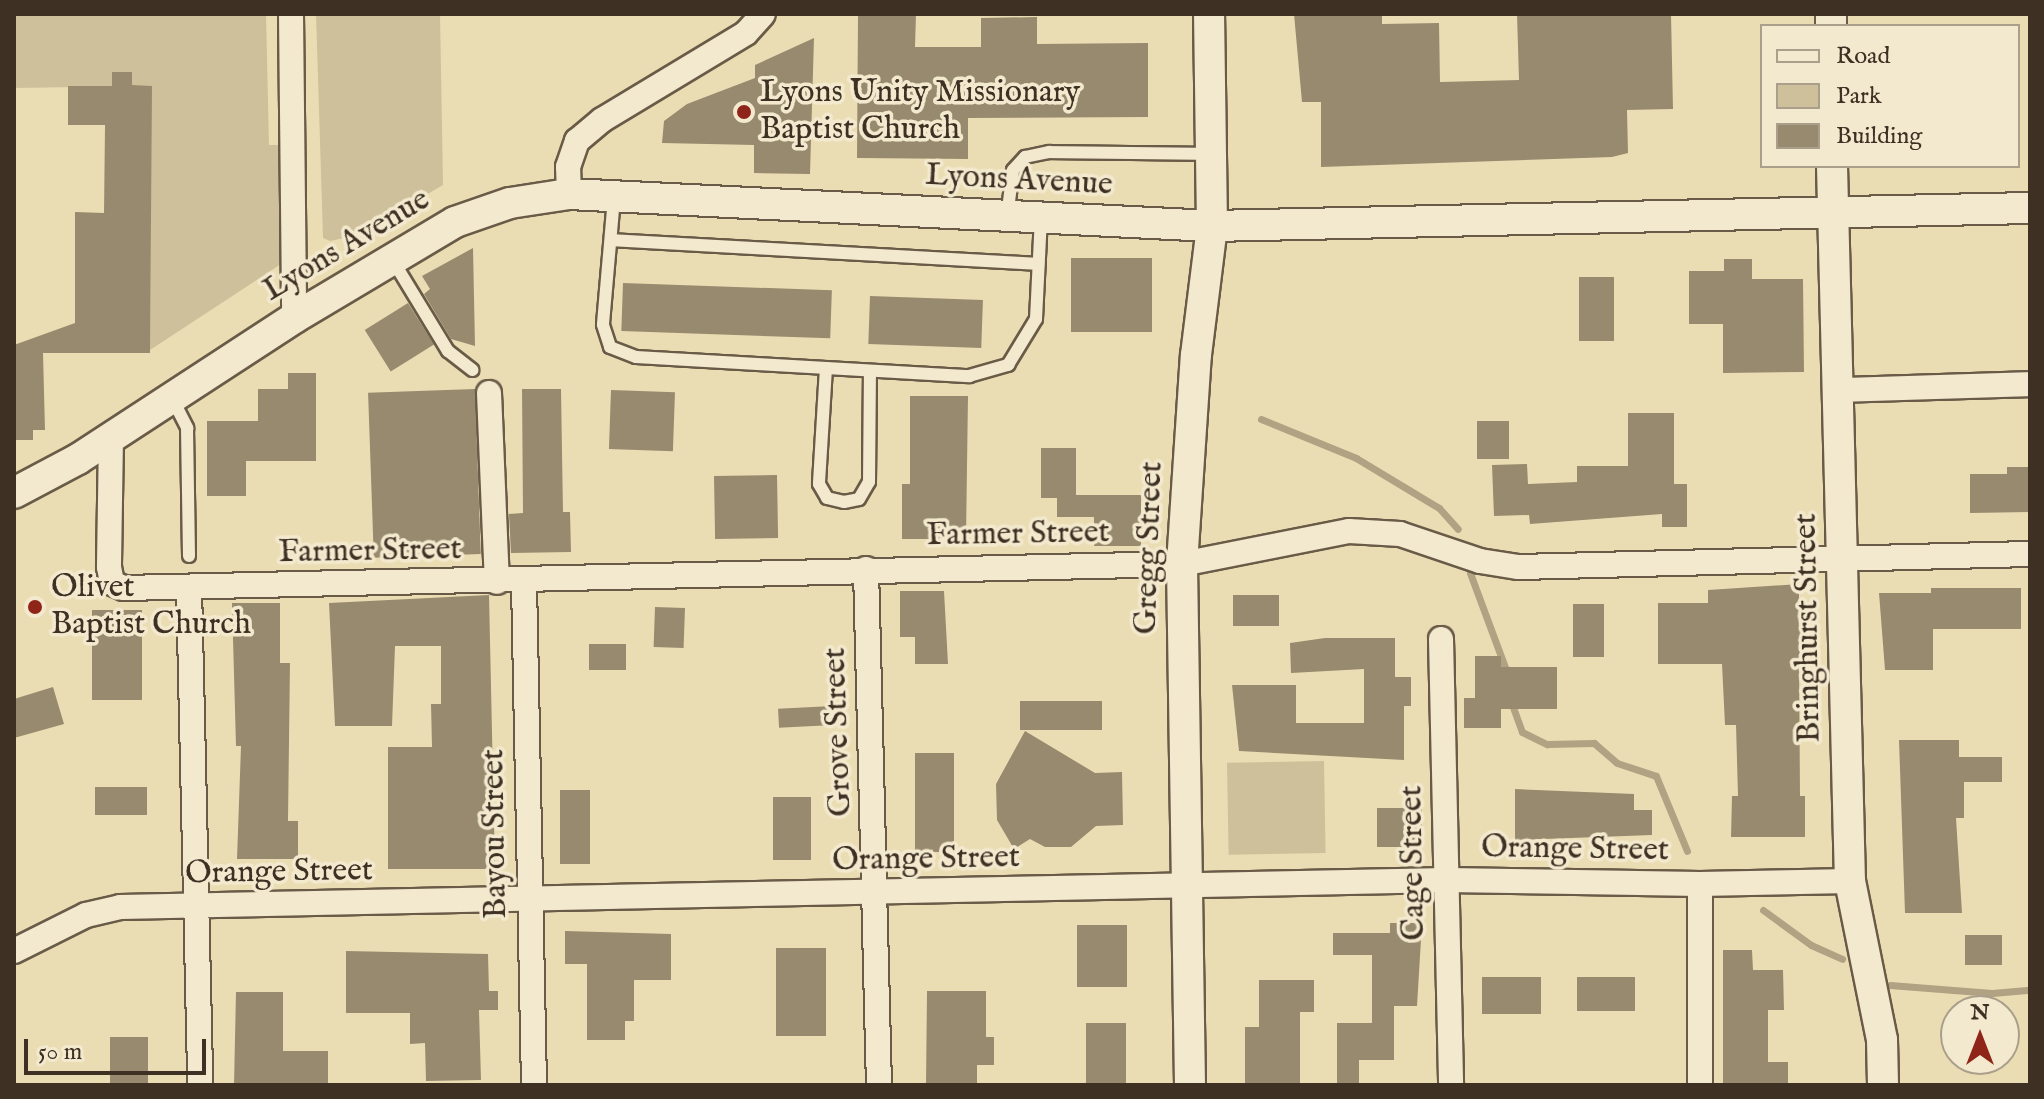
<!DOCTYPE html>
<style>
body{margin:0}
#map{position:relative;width:2044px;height:1099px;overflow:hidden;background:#ebddb3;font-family:"IM FELL English",serif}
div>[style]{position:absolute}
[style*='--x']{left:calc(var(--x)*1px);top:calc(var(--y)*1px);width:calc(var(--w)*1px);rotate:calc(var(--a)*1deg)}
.green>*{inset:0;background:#cec09b;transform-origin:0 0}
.stream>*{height:7px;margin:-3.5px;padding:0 3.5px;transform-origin:3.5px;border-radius:3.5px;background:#b0a282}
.building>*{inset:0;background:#988a6e;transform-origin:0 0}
.roads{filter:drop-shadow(2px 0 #695b47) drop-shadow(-2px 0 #695b47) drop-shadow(0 2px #695b47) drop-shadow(0 -2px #695b47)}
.service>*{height:12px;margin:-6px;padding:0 6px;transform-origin:6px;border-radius:6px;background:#f2e9ce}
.minor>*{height:24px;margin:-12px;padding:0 12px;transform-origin:12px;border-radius:12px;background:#f2e9ce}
.tertiary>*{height:30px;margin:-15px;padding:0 15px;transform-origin:15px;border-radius:15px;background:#f2e9ce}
.dots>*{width:22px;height:22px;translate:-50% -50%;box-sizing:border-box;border:4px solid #f2e9ce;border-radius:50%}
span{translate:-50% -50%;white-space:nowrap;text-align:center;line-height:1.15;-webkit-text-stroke:7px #f2e9ce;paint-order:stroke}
.poi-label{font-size:32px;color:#3e3023}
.left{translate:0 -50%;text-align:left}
.street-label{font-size:32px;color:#3e3023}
.frame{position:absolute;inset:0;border:16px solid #3e3023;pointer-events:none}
.legend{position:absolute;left:1760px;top:24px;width:260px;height:144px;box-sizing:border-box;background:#f2e9ce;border:2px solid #aa9f8a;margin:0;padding:10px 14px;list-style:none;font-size:24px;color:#3e3023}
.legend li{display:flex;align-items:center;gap:16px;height:40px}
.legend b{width:40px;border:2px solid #aa9f8a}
.north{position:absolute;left:1940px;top:995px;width:80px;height:80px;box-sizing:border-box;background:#f2e9ce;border:2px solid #aa9f8a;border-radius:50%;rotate:0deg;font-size:22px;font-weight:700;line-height:32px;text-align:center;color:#3e3023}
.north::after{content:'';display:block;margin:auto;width:28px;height:36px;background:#8f2418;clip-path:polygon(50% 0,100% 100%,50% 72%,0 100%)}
.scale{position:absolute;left:24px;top:1039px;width:182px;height:36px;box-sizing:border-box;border:4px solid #3e3023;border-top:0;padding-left:10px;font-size:24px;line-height:28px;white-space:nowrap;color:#3e3023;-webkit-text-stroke:6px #f2e9ce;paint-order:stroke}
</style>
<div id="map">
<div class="green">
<i style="clip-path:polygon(14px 14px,266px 14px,269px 145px,280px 145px,281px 264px,150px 350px,151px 86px,14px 88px)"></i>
<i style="clip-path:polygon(316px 14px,440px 14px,443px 185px,358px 235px,330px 241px,323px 238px)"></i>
<i style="left:1324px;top:761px;width:92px;height:97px;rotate:89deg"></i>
</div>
<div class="stream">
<i style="--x:1261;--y:419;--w:103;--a:22.3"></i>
<i style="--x:1356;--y:458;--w:97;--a:31.1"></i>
<i style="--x:1439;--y:508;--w:28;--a:48"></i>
<i style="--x:1470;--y:573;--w:109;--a:69.6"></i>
<i style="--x:1510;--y:699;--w:35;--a:70"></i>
<i style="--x:1522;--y:732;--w:28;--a:26"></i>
<i style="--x:1547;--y:744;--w:47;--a:-1.2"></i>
<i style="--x:1594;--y:743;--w:30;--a:41"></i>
<i style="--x:1617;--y:763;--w:41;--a:18.4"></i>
<i style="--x:1656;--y:776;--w:81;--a:67.5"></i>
<i style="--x:1763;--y:910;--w:59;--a:36.1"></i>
<i style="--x:1811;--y:945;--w:34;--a:24"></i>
<i style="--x:1890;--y:985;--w:102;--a:4.5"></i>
<i style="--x:1992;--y:993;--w:38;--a:-5"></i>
</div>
<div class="building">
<i style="clip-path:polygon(858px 14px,916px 14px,915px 47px,981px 47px,981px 18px,1037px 17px,1037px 44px,1148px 43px,1148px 117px,968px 118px,968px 159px,857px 158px)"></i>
<i style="clip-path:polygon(1294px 14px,1382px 14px,1382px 24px,1439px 23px,1440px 82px,1519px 80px,1517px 14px,1671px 14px,1673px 109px,1627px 110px,1628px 153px,1612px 157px,1321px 167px,1321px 102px,1302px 102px)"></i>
<i style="clip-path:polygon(814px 38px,810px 174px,754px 173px,754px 145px,662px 143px,664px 121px,687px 104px,755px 78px,755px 65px)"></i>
<i style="clip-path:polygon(112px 72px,132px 72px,132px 85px,152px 86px,150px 353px,43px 353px,45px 430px,33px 430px,33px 440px,14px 440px,14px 345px,75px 323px,75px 212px,104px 213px,105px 125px,68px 125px,68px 86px,112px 86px)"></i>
<i style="clip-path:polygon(473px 248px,475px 346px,451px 339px,424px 294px,430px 289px,422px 276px)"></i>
<i style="left:1071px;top:258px;width:81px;height:74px"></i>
<i style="clip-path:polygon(1724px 259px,1752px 259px,1752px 279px,1803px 279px,1804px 372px,1723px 373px,1723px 324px,1689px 324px,1689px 271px,1724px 271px)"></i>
<i style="left:1579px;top:277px;width:35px;height:64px"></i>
<i style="left:623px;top:283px;width:209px;height:48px;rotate:2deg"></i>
<i style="left:870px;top:296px;width:113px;height:48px;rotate:2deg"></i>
<i style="left:408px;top:303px;width:49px;height:51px;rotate:58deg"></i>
<i style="clip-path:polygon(288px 373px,316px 373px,316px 461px,246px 461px,246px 496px,207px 496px,207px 421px,258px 421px,258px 389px,288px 389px)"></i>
<i style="left:475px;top:389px;width:165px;height:107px;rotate:88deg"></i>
<i style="clip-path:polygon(522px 389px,561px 389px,563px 512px,570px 512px,571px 552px,511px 553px,509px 514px,523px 513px)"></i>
<i style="left:611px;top:390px;width:64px;height:59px;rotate:2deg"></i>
<i style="clip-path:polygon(910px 396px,968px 396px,966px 539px,902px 539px,902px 484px,910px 484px)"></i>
<i style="clip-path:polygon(1628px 413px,1674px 413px,1674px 484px,1687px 484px,1687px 527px,1662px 527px,1662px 514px,1530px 524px,1529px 515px,1494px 516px,1492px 465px,1527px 464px,1528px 484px,1577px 482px,1577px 466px,1628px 466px)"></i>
<i style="left:1477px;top:421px;width:32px;height:38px"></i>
<i style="clip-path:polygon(1041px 448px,1076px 448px,1076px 495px,1141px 495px,1141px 546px,1094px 546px,1094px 517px,1057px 517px,1057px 498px,1041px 498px)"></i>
<i style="clip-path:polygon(2007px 467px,2030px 467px,2030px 512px,1970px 513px,1970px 474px,2007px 474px)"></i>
<i style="left:777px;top:475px;width:63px;height:63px;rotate:89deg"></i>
<i style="clip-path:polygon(1799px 584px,1799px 627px,1809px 627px,1809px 659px,1799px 659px,1800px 796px,1805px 796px,1805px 837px,1731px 837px,1732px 796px,1738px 796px,1736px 725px,1725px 725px,1722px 664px,1658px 664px,1658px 603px,1708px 603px,1708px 590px)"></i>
<i style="clip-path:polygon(1931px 588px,2021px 588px,2021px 629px,1933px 629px,1933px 670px,1885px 670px,1879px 593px,1931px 593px)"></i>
<i style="clip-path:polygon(900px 591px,944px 591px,948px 664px,915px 664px,915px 637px,900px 637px)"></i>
<i style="clip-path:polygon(489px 595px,495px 869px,388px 869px,388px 747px,432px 747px,431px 704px,441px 704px,441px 646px,395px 646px,392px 726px,335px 726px,329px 603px)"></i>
<i style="left:1233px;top:595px;width:46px;height:31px"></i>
<i style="clip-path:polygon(232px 603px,280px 603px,280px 663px,290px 663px,288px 821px,298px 821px,298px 859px,237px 859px,241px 746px,236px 746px)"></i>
<i style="left:1573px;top:604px;width:31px;height:53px"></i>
<i style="left:655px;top:607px;width:30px;height:40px;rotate:2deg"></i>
<i style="left:92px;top:610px;width:50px;height:90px"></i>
<i style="clip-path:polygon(1325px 638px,1395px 638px,1395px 677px,1411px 677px,1411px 706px,1404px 706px,1404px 760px,1239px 751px,1232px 685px,1296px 685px,1296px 723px,1364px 723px,1364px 669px,1291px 673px,1290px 643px)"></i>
<i style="left:589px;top:644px;width:37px;height:26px"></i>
<i style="clip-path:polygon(1475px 656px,1501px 656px,1501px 667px,1557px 667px,1557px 709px,1501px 709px,1501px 728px,1464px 728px,1464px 698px,1475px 698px)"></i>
<i style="clip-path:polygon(53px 687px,64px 724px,14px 738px,14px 699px)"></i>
<i style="left:1020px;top:701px;width:82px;height:29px"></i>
<i style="left:832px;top:706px;width:19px;height:54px;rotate:87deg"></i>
<i style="clip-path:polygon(1025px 731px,1095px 773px,1122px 772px,1123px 825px,1096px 826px,1071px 847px,1045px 847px,1030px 839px,1014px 849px,997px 820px,996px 784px)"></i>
<i style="clip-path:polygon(1899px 740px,1959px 740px,1959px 757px,2002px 757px,2002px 782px,1964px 782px,1964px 818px,1956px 818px,1962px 913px,1905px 913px)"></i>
<i style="left:915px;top:753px;width:39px;height:99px"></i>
<i style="left:95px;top:787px;width:52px;height:28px"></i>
<i style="clip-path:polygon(1515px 789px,1634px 794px,1634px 810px,1652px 810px,1652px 835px,1515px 840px)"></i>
<i style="left:560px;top:790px;width:30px;height:74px"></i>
<i style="left:773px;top:797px;width:38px;height:63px"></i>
<i style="left:1377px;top:808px;width:45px;height:39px"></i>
<i style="clip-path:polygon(1390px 923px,1422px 923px,1417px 1006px,1394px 1006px,1394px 1060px,1359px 1060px,1359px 1085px,1337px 1085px,1337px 1023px,1372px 1023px,1372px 955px,1333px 955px,1333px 933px,1390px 933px)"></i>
<i style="left:1077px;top:925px;width:50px;height:62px"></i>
<i style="clip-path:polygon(565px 931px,671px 934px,671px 980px,634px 980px,634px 1021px,625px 1021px,625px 1040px,587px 1040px,587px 964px,565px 964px)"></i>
<i style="left:1965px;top:935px;width:37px;height:30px"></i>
<i style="left:776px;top:948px;width:50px;height:88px"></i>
<i style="clip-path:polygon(1723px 950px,1752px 950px,1753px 970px,1783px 970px,1784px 1010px,1768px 1010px,1768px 1062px,1788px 1062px,1788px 1085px,1723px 1085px)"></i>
<i style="clip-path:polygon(346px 951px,488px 954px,489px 991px,498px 991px,498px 1010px,479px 1010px,481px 1080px,426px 1081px,425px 1043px,410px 1044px,410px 1013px,346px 1013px)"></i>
<i style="left:1482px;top:977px;width:59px;height:37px"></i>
<i style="left:1577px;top:977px;width:58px;height:34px"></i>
<i style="clip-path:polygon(1259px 980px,1314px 980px,1314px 1012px,1300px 1012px,1300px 1085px,1245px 1085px,1245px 1027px,1259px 1027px)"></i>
<i style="clip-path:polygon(927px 991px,986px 991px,986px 1037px,994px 1037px,994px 1065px,977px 1065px,977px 1085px,926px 1085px)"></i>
<i style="clip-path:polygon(236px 992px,283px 992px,283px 1051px,328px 1051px,328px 1085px,234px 1085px)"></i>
<i style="left:1086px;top:1023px;width:40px;height:62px"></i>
<i style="left:110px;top:1037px;width:38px;height:48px"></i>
</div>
<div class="roads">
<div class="service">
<i style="--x:614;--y:198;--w:127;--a:95"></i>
<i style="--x:603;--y:325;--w:23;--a:72"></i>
<i style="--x:610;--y:347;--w:28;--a:21"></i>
<i style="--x:636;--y:357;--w:334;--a:3.3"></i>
<i style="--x:969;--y:376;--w:41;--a:-15.8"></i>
<i style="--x:1008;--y:365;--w:54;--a:-58.7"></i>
<i style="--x:1036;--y:319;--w:101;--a:-87.2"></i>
<i style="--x:1007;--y:217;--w:47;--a:-82.7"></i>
<i style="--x:1013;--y:170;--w:18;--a:-47"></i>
<i style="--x:1025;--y:157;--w:25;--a:-12"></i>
<i style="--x:1049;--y:152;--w:163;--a:0.7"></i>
<i style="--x:611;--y:240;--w:428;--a:3.2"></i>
<i style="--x:392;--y:259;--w:108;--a:58.7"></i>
<i style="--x:448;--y:351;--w:31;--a:38"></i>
<i style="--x:826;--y:368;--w:116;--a:93.5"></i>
<i style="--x:819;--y:484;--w:16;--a:60"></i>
<i style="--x:827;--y:498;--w:17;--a:13"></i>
<i style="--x:844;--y:502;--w:15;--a:-11"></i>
<i style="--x:859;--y:499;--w:20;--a:-60"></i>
<i style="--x:869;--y:482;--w:111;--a:-89.5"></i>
<i style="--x:172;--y:398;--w:34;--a:63"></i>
<i style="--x:187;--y:428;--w:128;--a:89.1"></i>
</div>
<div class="minor">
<i style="--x:291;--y:14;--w:304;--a:89.4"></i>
<i style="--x:569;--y:194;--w:27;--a:-92"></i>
<i style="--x:568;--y:167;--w:28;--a:-71"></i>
<i style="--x:577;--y:141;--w:33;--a:-40"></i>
<i style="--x:602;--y:120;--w:168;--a:-31.1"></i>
<i style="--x:746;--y:33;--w:25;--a:-48"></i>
<i style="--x:1841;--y:390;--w:189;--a:-1.8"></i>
<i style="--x:489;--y:393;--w:189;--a:87.6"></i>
<i style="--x:111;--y:437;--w:130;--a:90.9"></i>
<i style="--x:109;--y:567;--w:16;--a:79"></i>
<i style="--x:112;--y:583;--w:13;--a:23"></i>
<i style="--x:124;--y:588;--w:1058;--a:-1.3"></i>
<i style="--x:1182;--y:564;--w:170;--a:-11.2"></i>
<i style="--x:1349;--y:531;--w:51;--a:3.4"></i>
<i style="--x:1400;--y:534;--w:84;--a:18.6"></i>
<i style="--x:1480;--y:561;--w:39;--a:9"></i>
<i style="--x:1519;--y:567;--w:511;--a:-1.46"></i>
<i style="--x:866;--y:569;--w:516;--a:88.56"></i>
<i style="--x:524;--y:582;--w:503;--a:88.86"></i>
<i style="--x:189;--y:587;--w:498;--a:88.7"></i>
<i style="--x:1441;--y:639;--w:446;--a:88.7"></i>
<i style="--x:1700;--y:884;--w:201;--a:90"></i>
<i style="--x:14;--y:951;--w:80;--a:-26.6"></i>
<i style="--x:86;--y:915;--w:35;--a:-13"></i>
<i style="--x:120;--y:907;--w:1327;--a:-1.17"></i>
<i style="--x:1447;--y:880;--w:253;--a:0.9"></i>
<i style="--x:1700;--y:884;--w:150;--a:-1.1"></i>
</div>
<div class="tertiary">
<i style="--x:1831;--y:14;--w:12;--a:90"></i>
<i style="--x:1832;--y:166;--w:715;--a:88.56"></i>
<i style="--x:1850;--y:881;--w:162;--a:78.6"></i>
<i style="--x:1882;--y:1040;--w:45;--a:88.7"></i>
<i style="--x:14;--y:493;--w:72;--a:-28"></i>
<i style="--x:78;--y:459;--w:258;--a:-33.1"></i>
<i style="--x:294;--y:318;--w:187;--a:-30.8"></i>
<i style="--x:455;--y:222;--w:58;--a:-19.1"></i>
<i style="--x:510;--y:203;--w:60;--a:-8.7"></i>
<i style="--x:569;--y:194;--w:644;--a:2.85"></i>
<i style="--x:1212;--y:226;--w:818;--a:-1.26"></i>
<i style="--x:1190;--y:1085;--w:521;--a:-90.88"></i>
<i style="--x:1182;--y:564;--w:209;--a:-86.2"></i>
<i style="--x:1196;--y:355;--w:130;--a:-82.9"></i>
<i style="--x:1212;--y:226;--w:212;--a:-90.8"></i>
</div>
</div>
<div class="dots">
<i style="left:744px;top:112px;background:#8f2418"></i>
<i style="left:35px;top:607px;background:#8f2418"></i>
</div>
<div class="poi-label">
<span class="left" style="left:760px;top:112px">Lyons Unity Missionary<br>Baptist Church</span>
<span class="left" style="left:51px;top:607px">Olivet<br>Baptist Church</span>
</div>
<div class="street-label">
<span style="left:1019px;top:181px;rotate:3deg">Lyons Avenue</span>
<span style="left:347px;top:246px;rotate:-31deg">Lyons Avenue</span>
<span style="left:1018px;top:535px;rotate:-1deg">Farmer Street</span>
<span style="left:1150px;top:548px;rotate:-88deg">Gregg Street</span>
<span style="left:370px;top:552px;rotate:-1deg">Farmer Street</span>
<span style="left:1809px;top:628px;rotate:-91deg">Bringhurst Street</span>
<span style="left:839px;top:732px;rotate:-92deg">Grove Street</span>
<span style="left:496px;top:834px;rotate:-91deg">Bayou Street</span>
<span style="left:1575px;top:850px;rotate:1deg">Orange Street</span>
<span style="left:926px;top:860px;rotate:-1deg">Orange Street</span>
<span style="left:1414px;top:863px;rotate:-91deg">Cage Street</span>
<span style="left:279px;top:873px;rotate:-1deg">Orange Street</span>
</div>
<div class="frame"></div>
<ul class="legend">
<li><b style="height:10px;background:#f2e9ce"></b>Road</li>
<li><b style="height:22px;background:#cec09b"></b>Park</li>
<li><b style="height:22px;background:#988a6e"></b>Building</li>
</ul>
<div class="north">N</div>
<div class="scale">50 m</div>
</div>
